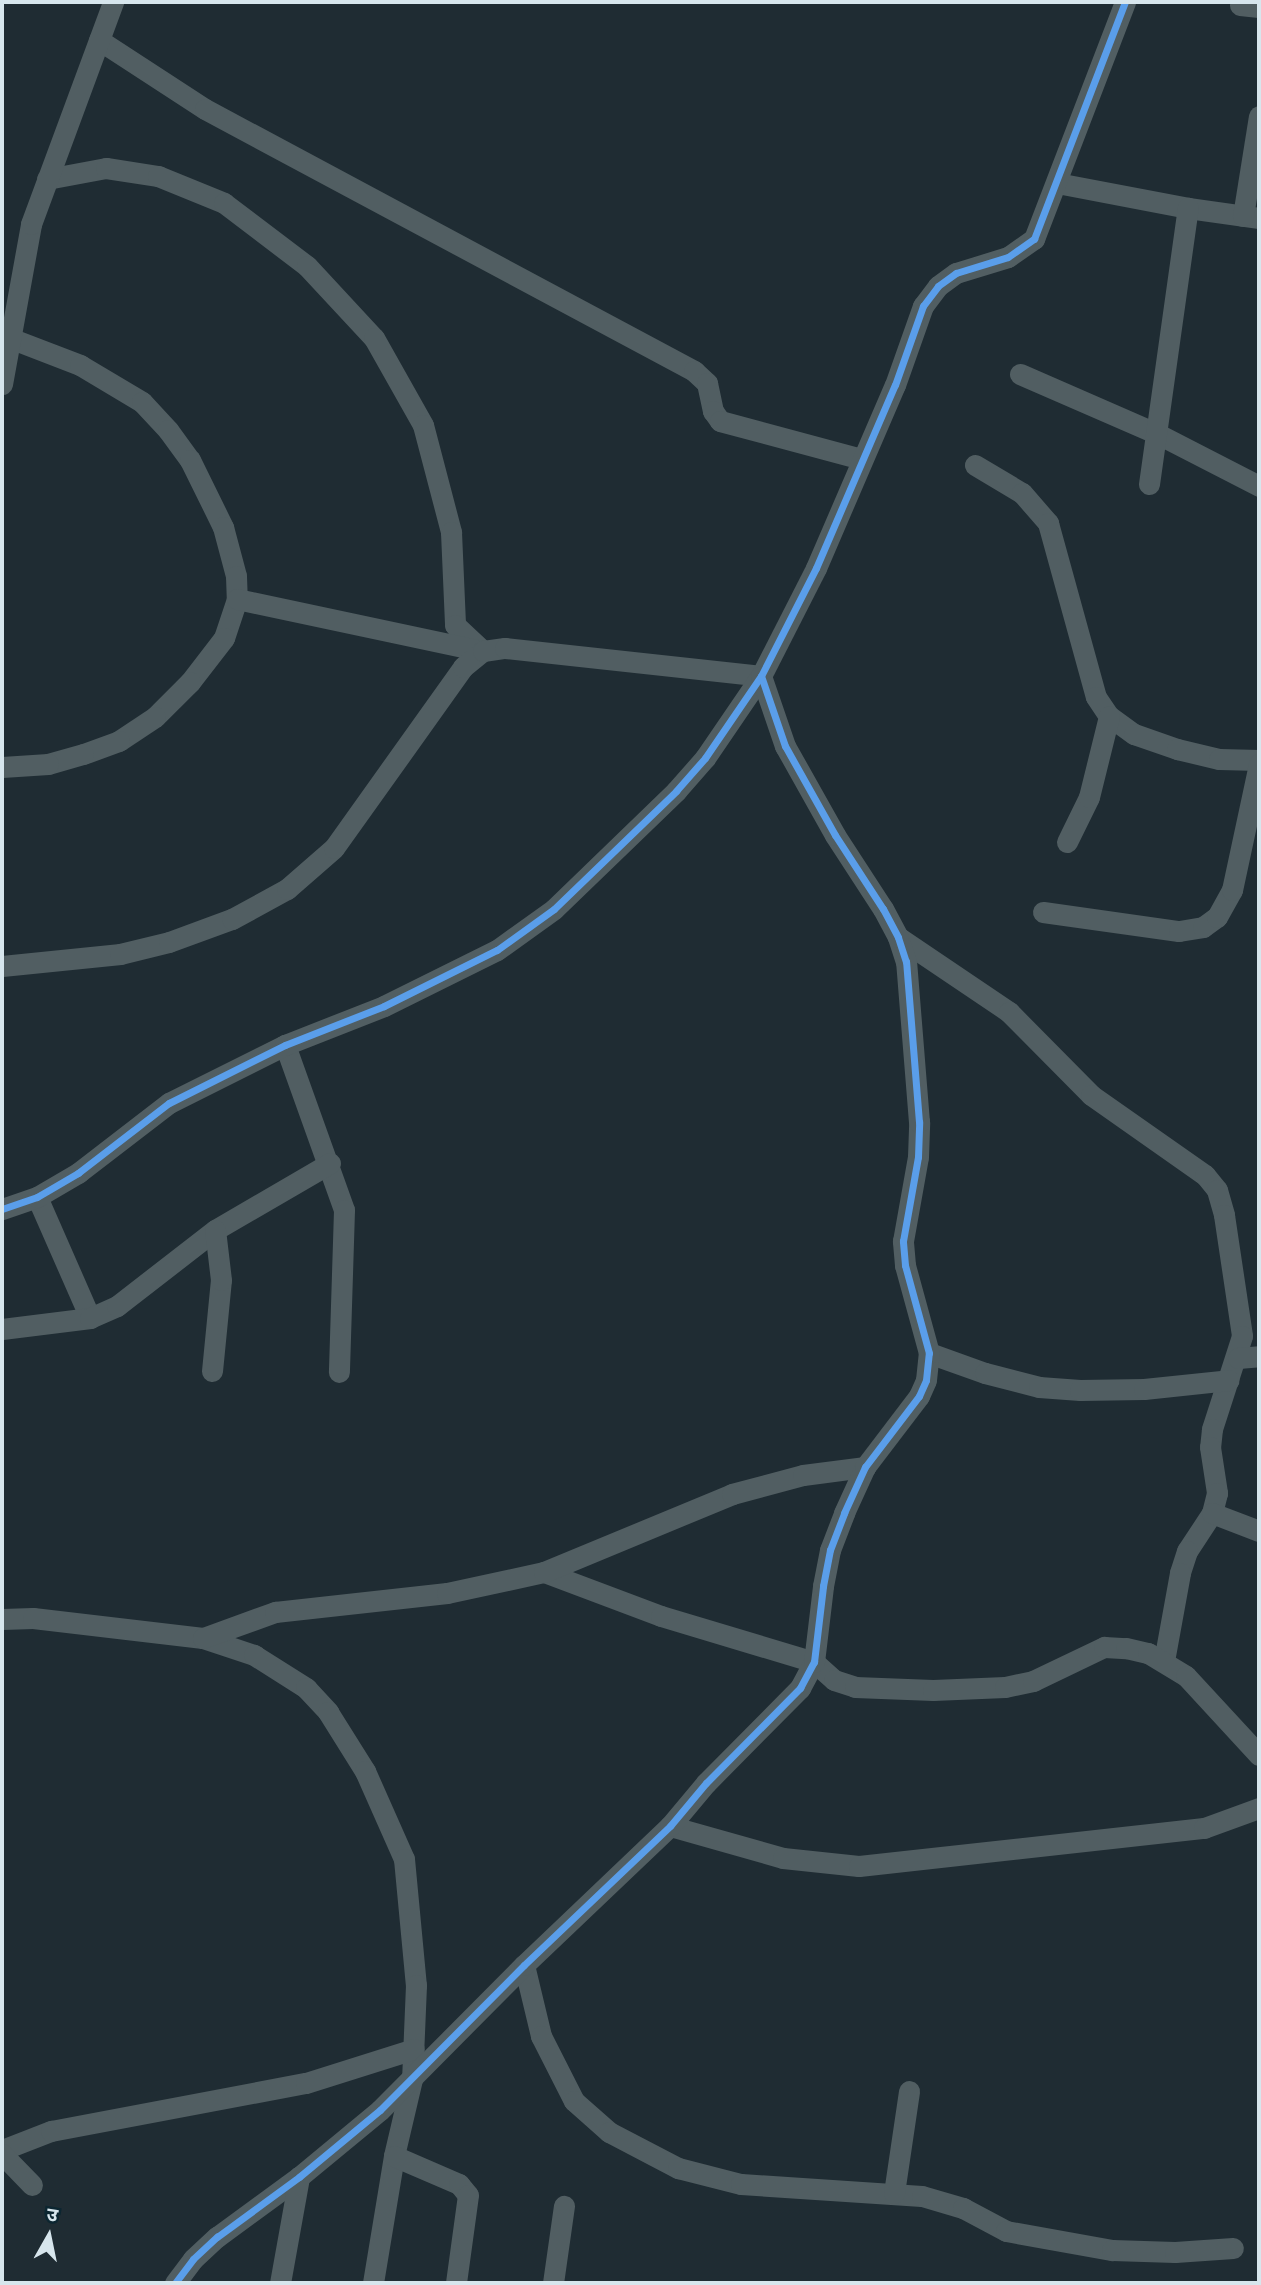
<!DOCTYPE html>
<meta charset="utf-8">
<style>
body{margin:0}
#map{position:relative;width:1261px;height:2285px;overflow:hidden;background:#1f2c33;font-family:"Space Grotesk","Noto Sans Devanagari",sans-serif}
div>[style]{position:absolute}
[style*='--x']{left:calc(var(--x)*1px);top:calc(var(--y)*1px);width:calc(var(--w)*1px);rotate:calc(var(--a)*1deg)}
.minor>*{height:21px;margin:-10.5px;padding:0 10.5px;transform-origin:10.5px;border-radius:10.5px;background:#515e62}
.cycleway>*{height:7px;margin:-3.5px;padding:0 3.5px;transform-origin:3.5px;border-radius:3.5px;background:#5a9eea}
span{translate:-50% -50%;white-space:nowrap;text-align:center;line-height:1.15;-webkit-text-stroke:5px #0c2631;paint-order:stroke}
.frame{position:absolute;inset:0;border:4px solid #d7e6ed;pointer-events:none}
.north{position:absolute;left:14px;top:2201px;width:70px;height:70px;-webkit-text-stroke:5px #0c2631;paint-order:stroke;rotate:9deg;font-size:19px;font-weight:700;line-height:28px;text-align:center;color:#d7e6ed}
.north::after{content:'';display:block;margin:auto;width:24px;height:32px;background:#d7e6ed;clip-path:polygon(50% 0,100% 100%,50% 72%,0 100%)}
</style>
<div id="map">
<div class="minor">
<i style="--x:1240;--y:5;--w:19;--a:6"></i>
<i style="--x:99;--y:40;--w:126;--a:33.1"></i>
<i style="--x:205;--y:109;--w:555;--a:28.18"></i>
<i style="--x:694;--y:371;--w:18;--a:43"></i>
<i style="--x:707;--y:383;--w:29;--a:78"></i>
<i style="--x:713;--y:411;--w:12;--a:55"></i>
<i style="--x:720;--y:421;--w:147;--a:15"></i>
<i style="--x:47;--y:179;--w:60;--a:-10.6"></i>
<i style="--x:106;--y:168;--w:53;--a:8.7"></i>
<i style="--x:158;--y:176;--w:71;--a:22.2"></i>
<i style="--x:224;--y:203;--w:104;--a:37.2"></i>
<i style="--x:307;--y:266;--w:98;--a:47.1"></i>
<i style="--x:374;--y:338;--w:100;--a:60.6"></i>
<i style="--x:423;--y:425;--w:111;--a:75.3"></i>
<i style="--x:451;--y:532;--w:93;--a:87.5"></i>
<i style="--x:455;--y:625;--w:38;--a:43"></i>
<i style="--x:1057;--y:183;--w:133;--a:10.8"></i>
<i style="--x:1188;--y:208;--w:72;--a:8"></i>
<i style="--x:1243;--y:216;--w:101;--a:-80.9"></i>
<i style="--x:2;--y:335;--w:84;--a:21"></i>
<i style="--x:80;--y:365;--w:72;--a:30.8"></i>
<i style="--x:142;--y:402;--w:38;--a:47"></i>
<i style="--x:168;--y:430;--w:37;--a:54"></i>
<i style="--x:190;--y:460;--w:75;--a:63.8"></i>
<i style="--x:223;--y:527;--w:51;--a:75.1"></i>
<i style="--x:236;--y:576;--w:23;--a:88"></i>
<i style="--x:237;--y:599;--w:41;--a:108.4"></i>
<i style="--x:224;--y:638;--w:56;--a:127.7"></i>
<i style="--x:190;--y:682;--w:49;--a:135"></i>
<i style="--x:155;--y:717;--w:43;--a:146.3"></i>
<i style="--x:119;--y:741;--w:38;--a:160"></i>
<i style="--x:83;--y:754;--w:36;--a:164"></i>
<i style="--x:48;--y:764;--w:46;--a:176.3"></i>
<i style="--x:1020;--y:374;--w:148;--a:23.5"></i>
<i style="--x:1156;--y:433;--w:116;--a:27.2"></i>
<i style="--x:2;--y:384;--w:163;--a:-79.7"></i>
<i style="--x:31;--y:224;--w:237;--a:-69.7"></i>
<i style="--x:975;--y:465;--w:55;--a:30.8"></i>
<i style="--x:1022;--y:493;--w:40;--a:49"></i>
<i style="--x:1048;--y:523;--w:180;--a:74.6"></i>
<i style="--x:1096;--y:697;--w:23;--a:56"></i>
<i style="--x:1109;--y:716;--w:31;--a:36"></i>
<i style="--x:1134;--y:734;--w:46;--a:19.2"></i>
<i style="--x:1177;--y:749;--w:43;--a:13.4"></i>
<i style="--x:1219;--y:759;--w:40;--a:1.4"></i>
<i style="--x:1149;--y:484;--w:279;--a:-82"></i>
<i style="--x:237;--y:599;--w:250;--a:12"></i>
<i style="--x:1067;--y:842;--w:50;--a:-63.9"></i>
<i style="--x:1089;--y:797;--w:83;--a:-76.1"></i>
<i style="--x:1043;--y:912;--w:137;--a:8"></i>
<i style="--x:1179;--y:931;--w:24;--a:-9"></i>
<i style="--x:1203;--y:927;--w:17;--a:-36"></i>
<i style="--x:1217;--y:917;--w:31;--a:-61"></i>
<i style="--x:1232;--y:890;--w:129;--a:-77.9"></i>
<i style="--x:898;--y:937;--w:134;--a:34"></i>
<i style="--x:1009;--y:1012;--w:117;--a:45.3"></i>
<i style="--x:1091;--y:1095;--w:139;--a:35.1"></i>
<i style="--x:1205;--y:1175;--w:19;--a:51"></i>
<i style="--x:1217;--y:1190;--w:26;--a:74"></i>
<i style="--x:1224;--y:1215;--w:122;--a:81.5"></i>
<i style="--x:1242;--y:1336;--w:98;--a:107.9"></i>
<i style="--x:1212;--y:1429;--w:18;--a:96"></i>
<i style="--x:1210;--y:1447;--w:47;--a:81.3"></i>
<i style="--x:1217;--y:1493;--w:21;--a:104"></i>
<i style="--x:1212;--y:1513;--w:45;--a:123.3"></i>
<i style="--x:1187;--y:1551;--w:23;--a:108"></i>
<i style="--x:1180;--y:1573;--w:89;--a:100.3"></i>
<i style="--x:2;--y:966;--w:119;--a:-5.8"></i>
<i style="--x:120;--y:954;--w:50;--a:-13.8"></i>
<i style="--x:169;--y:942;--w:67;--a:-20.1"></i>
<i style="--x:232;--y:919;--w:63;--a:-28.6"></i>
<i style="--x:287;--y:889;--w:62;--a:-41.1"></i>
<i style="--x:334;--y:848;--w:222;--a:-54.5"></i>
<i style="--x:463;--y:667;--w:26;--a:-39"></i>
<i style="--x:483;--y:651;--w:22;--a:-8"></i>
<i style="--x:505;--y:648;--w:258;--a:6.2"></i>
<i style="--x:285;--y:1045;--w:175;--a:70.3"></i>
<i style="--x:344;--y:1210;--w:162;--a:91.8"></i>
<i style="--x:37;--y:1197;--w:132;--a:66.3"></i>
<i style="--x:2;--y:1209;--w:37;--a:-19"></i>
<i style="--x:37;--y:1197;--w:48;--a:-30.3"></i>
<i style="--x:78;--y:1173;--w:115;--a:-37.6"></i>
<i style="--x:169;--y:1103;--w:130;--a:-26.6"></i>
<i style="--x:285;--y:1045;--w:106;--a:-21.5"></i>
<i style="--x:384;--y:1006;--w:126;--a:-26.4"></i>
<i style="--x:497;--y:950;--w:70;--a:-35.7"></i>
<i style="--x:554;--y:909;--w:170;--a:-44"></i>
<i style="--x:676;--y:791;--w:44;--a:-48.7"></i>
<i style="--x:705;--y:758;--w:99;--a:-55.7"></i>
<i style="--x:761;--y:676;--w:121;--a:-63"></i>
<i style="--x:816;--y:568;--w:199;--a:-66.7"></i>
<i style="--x:895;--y:385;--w:84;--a:-70.5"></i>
<i style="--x:923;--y:306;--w:25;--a:-53"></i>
<i style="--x:938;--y:286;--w:22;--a:-36"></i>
<i style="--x:956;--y:273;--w:54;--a:-17.1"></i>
<i style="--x:1008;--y:257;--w:32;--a:-35"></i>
<i style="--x:1034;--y:239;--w:254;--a:-69"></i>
<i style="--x:2;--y:1329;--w:89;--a:-7.1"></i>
<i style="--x:90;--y:1318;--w:30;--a:-24"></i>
<i style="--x:117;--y:1306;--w:124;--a:-37.8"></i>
<i style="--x:215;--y:1230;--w:133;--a:-30.2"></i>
<i style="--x:929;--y:1353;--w:59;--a:19.7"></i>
<i style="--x:985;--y:1373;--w:56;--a:14.5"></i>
<i style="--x:1039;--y:1387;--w:41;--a:4.2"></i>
<i style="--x:1080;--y:1390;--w:64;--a:-0.9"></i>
<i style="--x:1144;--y:1389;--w:85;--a:-6"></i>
<i style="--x:1238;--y:1358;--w:21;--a:-5"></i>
<i style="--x:212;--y:1371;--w:91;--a:-84.4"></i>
<i style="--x:221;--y:1280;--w:50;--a:-96.8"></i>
<i style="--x:1212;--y:1513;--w:50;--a:21"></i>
<i style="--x:544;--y:1572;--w:125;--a:20.6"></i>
<i style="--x:661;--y:1616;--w:160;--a:16.7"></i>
<i style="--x:814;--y:1662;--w:27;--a:42"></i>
<i style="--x:834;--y:1680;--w:22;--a:18"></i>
<i style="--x:855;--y:1687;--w:78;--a:2.2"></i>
<i style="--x:933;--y:1690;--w:72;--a:-2.4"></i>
<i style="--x:1005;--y:1687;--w:29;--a:-12"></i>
<i style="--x:1033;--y:1681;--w:79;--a:-25.6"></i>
<i style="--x:1104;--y:1647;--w:22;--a:3"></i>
<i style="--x:1126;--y:1648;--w:23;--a:13"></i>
<i style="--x:1148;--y:1653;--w:44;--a:31.2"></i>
<i style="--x:1186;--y:1676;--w:108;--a:47.3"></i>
<i style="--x:2;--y:1619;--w:31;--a:-2"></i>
<i style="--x:33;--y:1618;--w:171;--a:6.7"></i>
<i style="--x:203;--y:1638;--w:54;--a:18.4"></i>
<i style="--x:254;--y:1655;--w:62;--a:32.4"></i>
<i style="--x:306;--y:1688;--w:33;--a:47"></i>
<i style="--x:328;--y:1712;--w:70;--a:57.9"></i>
<i style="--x:365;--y:1771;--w:96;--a:66.1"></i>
<i style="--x:404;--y:1859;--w:127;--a:84.6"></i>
<i style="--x:416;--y:1985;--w:94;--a:92.4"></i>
<i style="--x:412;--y:2079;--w:79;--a:103.2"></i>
<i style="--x:394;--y:2156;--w:129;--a:99.4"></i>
<i style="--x:203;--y:1638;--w:77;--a:-19.9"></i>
<i style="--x:275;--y:1612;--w:173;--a:-6.3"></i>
<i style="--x:447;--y:1593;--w:99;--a:-12.2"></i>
<i style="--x:544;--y:1572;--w:204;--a:-22.5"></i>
<i style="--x:732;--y:1494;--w:73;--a:-15"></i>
<i style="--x:803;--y:1475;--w:63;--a:-7.4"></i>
<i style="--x:670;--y:1826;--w:117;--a:15.8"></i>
<i style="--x:783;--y:1858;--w:76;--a:6"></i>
<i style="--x:859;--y:1866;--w:347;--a:-6.3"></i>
<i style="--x:1204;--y:1828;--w:59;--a:-20"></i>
<i style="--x:524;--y:1965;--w:73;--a:76.5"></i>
<i style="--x:541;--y:2036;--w:73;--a:63.1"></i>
<i style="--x:574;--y:2101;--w:47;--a:41.5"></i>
<i style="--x:609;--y:2132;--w:78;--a:27.6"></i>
<i style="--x:678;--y:2168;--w:65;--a:14.3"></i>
<i style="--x:741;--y:2184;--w:181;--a:3.8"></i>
<i style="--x:922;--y:2196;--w:43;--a:16.3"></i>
<i style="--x:963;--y:2208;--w:49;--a:28.1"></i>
<i style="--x:1006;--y:2231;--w:108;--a:10.2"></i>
<i style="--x:1112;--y:2250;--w:63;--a:1.8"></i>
<i style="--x:1175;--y:2252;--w:58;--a:-3.9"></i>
<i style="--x:2;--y:2150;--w:53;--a:-21.2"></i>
<i style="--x:51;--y:2131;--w:259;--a:-10.7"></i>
<i style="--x:306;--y:2083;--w:113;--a:-17.5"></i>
<i style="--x:2;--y:2154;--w:43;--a:45.9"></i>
<i style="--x:394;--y:2156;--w:71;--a:23.3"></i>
<i style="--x:459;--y:2184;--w:14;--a:51"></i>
<i style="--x:468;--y:2195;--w:89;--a:97.8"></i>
<i style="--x:894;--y:2193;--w:103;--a:-81.6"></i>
<i style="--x:175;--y:2283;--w:30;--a:-53"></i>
<i style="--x:193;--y:2259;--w:33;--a:-43"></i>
<i style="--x:217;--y:2237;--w:102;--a:-36.2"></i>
<i style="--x:299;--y:2177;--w:105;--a:-39.6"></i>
<i style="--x:380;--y:2110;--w:204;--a:-45.2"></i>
<i style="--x:524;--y:1965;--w:202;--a:-43.6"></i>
<i style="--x:670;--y:1826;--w:56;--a:-50.1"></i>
<i style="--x:706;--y:1783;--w:134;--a:-45.3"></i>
<i style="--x:800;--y:1688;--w:30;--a:-62"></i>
<i style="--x:814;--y:1662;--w:77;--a:-83.2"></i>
<i style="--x:823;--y:1586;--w:37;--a:-79"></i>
<i style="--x:830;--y:1550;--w:40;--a:-69"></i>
<i style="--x:844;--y:1513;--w:51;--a:-65.5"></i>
<i style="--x:865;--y:1467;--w:89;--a:-52.7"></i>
<i style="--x:919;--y:1396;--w:17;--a:-66"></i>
<i style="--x:926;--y:1380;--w:27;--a:-84"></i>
<i style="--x:929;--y:1353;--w:91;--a:-105.3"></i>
<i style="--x:905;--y:1265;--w:24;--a:-95"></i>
<i style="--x:903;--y:1241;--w:85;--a:-79.9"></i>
<i style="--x:918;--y:1157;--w:35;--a:-88"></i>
<i style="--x:919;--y:1122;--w:161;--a:-94.6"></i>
<i style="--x:906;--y:962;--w:26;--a:-108"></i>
<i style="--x:898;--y:937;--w:32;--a:-118"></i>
<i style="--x:883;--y:909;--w:88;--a:-123"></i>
<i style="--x:835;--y:835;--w:102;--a:-119.3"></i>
<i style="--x:785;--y:746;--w:74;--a:-108.9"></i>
<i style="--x:280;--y:2283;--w:108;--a:-79.8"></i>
<i style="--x:553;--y:2283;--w:78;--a:-81.9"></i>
</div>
<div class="cycleway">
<i style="--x:2;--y:1209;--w:37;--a:-19"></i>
<i style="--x:37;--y:1197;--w:48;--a:-30.3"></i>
<i style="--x:78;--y:1173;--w:115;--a:-37.6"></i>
<i style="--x:169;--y:1103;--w:130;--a:-26.6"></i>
<i style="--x:285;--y:1045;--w:106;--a:-21.5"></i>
<i style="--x:384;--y:1006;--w:126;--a:-26.4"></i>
<i style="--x:497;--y:950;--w:70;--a:-35.7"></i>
<i style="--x:554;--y:909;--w:170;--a:-44"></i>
<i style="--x:676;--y:791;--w:44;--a:-48.7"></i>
<i style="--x:705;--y:758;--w:99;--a:-55.7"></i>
<i style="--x:761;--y:676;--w:121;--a:-63"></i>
<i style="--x:816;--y:568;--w:199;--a:-66.7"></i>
<i style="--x:895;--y:385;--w:84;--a:-70.5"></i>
<i style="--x:923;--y:306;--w:25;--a:-53"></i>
<i style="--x:938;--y:286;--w:22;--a:-36"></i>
<i style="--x:956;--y:273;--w:54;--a:-17.1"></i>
<i style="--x:1008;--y:257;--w:32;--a:-35"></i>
<i style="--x:1034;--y:239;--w:254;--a:-69"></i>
<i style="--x:175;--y:2283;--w:30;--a:-53"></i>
<i style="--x:193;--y:2259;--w:33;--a:-43"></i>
<i style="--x:217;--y:2237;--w:102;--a:-36.2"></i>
<i style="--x:299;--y:2177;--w:105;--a:-39.6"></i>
<i style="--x:380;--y:2110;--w:204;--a:-45.2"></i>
<i style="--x:524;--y:1965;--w:202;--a:-43.6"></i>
<i style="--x:670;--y:1826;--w:56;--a:-50.1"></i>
<i style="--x:706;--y:1783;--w:134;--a:-45.3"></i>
<i style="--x:800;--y:1688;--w:30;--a:-62"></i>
<i style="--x:814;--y:1662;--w:77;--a:-83.2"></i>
<i style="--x:823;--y:1586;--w:37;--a:-79"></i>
<i style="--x:830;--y:1550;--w:40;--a:-69"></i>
<i style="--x:844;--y:1513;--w:51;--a:-65.5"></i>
<i style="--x:865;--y:1467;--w:89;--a:-52.7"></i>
<i style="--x:919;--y:1396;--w:17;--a:-66"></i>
<i style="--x:926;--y:1380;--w:27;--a:-84"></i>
<i style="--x:929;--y:1353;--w:91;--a:-105.3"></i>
<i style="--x:905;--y:1265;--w:24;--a:-95"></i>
<i style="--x:903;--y:1241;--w:85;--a:-79.9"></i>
<i style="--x:918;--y:1157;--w:35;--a:-88"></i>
<i style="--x:919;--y:1122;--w:161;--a:-94.6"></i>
<i style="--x:906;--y:962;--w:26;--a:-108"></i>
<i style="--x:898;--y:937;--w:32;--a:-118"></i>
<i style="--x:883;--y:909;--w:88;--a:-123"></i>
<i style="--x:835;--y:835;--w:102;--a:-119.3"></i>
<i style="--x:785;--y:746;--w:74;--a:-108.9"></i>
</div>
<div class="frame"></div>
<div class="north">उ</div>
</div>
